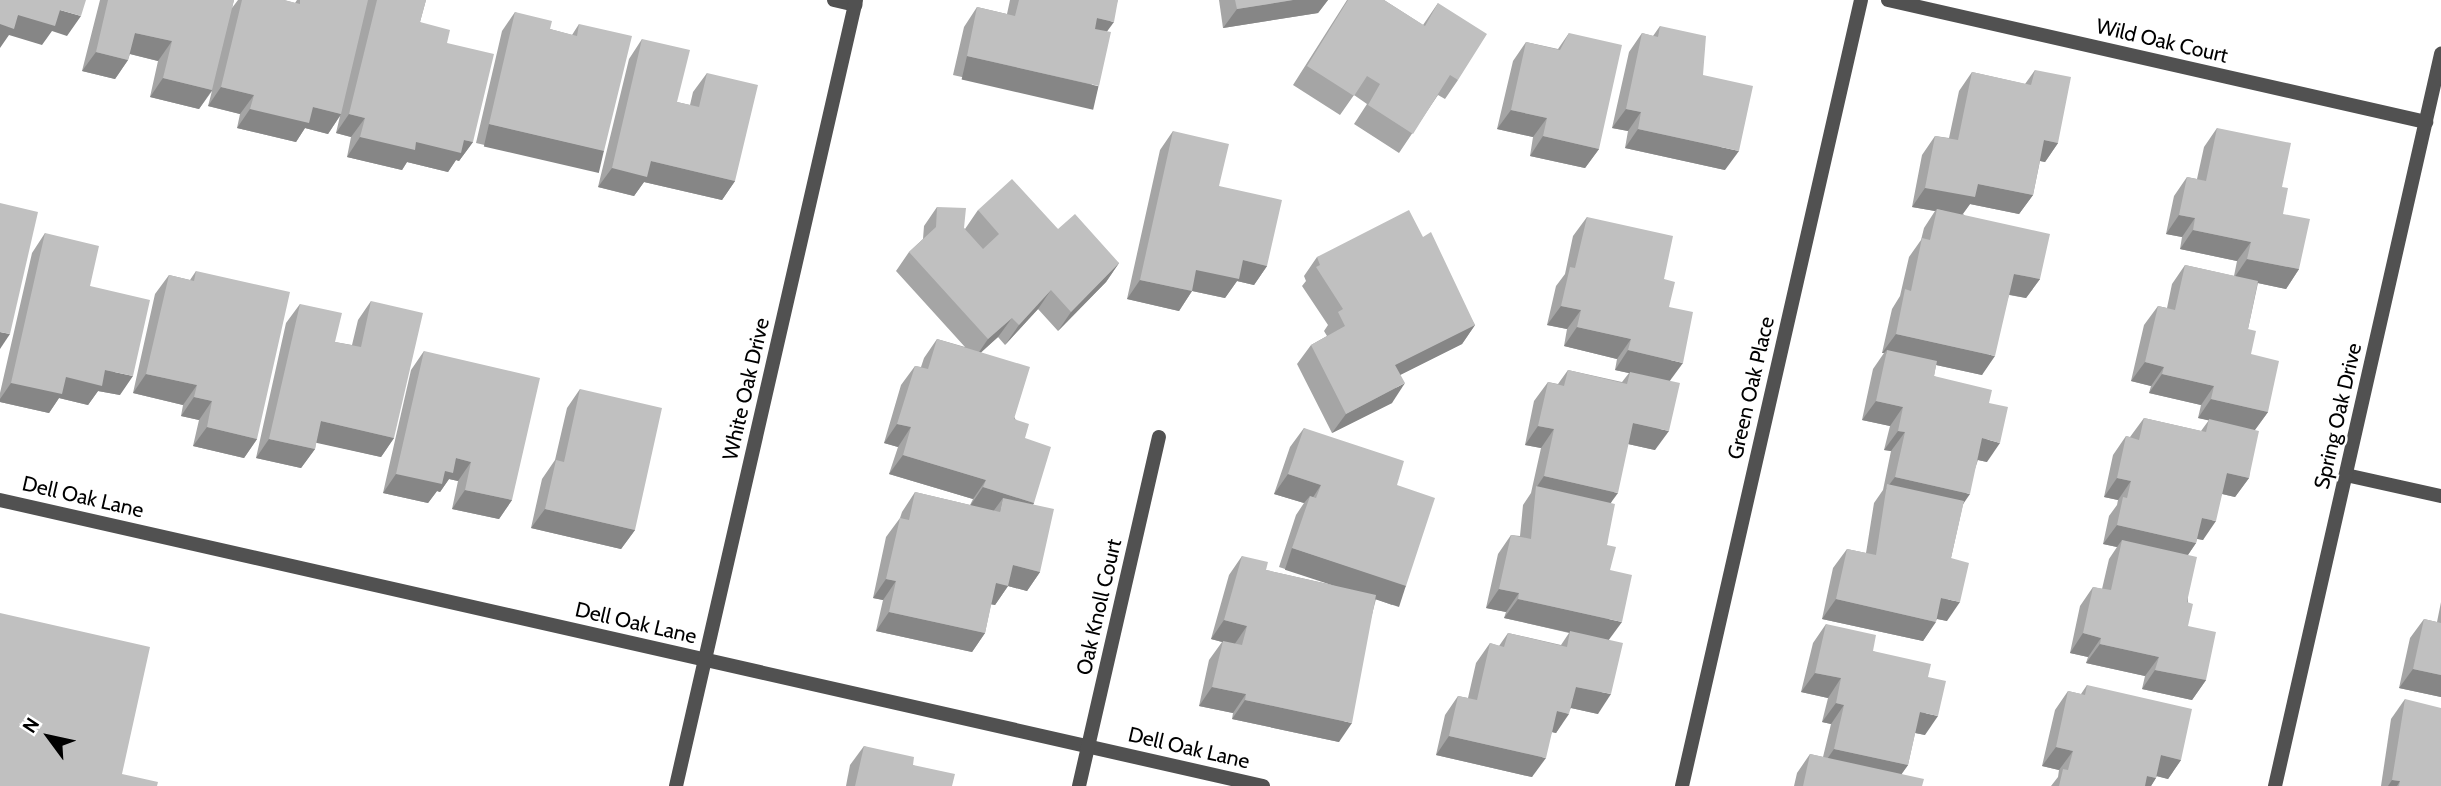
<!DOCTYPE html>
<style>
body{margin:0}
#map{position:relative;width:2441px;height:786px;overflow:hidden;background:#fff;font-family:Cabin,sans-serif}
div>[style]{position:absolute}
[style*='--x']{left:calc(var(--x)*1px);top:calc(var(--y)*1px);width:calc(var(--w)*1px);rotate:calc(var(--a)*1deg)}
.street>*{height:14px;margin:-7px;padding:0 7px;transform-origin:7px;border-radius:7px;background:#515151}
.wall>*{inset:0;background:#a5a5a5}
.shaded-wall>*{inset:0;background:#868686;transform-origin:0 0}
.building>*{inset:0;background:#c0c0c0}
span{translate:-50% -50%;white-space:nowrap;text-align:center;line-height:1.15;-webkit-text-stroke:5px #fff;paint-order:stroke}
.street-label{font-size:21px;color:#000}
.north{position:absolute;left:14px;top:702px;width:70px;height:70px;-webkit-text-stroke:5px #fff;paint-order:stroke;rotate:303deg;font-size:19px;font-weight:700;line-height:28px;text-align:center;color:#000}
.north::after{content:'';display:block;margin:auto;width:24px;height:32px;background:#000;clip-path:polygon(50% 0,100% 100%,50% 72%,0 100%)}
</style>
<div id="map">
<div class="street">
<i style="--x:834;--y:0;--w:22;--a:13"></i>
<i style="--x:1888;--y:0;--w:552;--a:12.78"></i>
<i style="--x:2346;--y:475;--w:97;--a:12.5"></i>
<i style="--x:0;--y:500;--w:1295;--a:12.76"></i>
<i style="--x:676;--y:786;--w:806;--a:-77.1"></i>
<i style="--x:1079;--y:786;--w:358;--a:-77.1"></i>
<i style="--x:1682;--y:786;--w:806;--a:-77.17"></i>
<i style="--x:2275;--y:786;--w:751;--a:-77.22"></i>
</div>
<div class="wall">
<i style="clip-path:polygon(100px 0,234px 0,232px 8px,238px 0,284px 0,295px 3px,297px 0,426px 0,420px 22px,447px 43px,473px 142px,459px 161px,456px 160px,448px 172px,407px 162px,402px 170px,347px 157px,351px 137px,336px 133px,340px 116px,328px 134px,305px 128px,296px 142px,237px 128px,240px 114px,208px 106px,212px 91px,199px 109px,150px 97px,158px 61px,130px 54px,128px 60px,115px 79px,82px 71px)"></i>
<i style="clip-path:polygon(1010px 0,1118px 0,1107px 31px,1086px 105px,953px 75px,964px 27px,977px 7px,1007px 14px)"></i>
<i style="clip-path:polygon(1219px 0,1328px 0,1318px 13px,1223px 28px)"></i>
<i style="clip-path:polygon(1347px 0,1384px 0,1423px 25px,1438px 3px,1458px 80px,1445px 99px,1438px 95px,1399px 153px,1354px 124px,1367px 104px,1354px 95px,1340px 115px,1293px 85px)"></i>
<i style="clip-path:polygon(515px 12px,550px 29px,572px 35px,579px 24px,604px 151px,591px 170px,476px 143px,502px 31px)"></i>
<i style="clip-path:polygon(1660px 26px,1703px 75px,1725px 170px,1625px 148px,1628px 131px,1612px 128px,1629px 52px,1642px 33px,1653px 36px)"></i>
<i style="clip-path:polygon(1569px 33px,1599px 149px,1585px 168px,1530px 156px,1533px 137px,1497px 129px,1513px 61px,1526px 42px,1558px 49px)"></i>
<i style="clip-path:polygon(642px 39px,677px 102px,690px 105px,693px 92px,707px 73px,735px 181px,722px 200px,644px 182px,634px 196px,598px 187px,629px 59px)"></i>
<i style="clip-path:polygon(2035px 70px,2058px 143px,2045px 162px,2040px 161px,2033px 195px,2019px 214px,1970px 204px,1963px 214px,2040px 279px,2026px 298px,2009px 295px,1982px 375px,1936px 365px,1934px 376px,1989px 403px,1987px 462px,1978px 460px,1963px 504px,1951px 558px,1947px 621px,1937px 619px,1923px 641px,1822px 619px,1833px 568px,1847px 549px,1866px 553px,1874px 503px,1883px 490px,1891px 451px,1884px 450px,1890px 426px,1862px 420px,1873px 369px,1884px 353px,1882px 353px,1892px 309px,1900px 296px,1909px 257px,1921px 240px,1924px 228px,1935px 211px,1912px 207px,1922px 155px,1935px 136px,1949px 138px,1959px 91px,1972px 72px,2025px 84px)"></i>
<i style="clip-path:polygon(2217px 128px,2282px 187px,2283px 214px,2299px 269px,2286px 289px,2258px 283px,2248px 329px,2251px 354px,2268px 412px,2255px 430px,2249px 478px,2235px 497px,2222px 494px,2203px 540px,2197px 539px,2196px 543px,2188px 555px,2188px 626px,2206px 680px,2192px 700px,2142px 689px,2145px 676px,2086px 663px,2088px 657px,2070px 653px,2080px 606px,2093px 587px,2102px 589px,2109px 559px,2117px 547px,2103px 544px,2109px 516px,2117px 505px,2118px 500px,2104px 497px,2113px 455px,2126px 436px,2130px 437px,2144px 418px,2201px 431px,2209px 420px,2198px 418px,2201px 405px,2149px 393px,2151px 386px,2131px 381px,2144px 325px,2158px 306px,2167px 308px,2172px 284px,2185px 265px,2234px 276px,2237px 261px,2180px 249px,2182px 237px,2166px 234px,2174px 196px,2187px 177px,2197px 179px,2204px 147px)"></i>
<i style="clip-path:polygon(1173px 131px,1219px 186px,1267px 266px,1254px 285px,1237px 281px,1225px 298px,1192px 291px,1179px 311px,1127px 299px,1160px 150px)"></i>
<i style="clip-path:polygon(937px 207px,965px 229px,978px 210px,1058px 229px,1119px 263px,1106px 282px,1058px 331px,1038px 309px,1005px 345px,998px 337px,981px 352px,1025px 438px,1034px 503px,1033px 505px,1040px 572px,1027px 591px,1008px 586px,995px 605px,991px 604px,985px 633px,972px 652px,876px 631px,883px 600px,873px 598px,886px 537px,900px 518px,902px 512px,915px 492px,970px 505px,973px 499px,889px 474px,898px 447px,884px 443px,901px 385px,915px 366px,921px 367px,924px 358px,937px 339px,965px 347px,896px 271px,909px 252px,923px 239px,924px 226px)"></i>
<i style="clip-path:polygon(1587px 217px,1664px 279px,1669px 307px,1670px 381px,1655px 450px,1628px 444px,1611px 503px,1607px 545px,1610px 570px,1609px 640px,1598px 714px,1571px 708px,1556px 733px,1552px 732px,1532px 777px,1436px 755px,1445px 715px,1458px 696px,1468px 698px,1476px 663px,1490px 643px,1499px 646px,1508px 633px,1561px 645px,1569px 633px,1504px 618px,1506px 612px,1486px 608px,1498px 554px,1511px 535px,1520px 536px,1523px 505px,1531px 493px,1541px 448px,1525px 445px,1534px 401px,1548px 382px,1558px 384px,1568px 370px,1622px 382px,1629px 373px,1615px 370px,1617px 359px,1564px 346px,1567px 329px,1547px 325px,1556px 286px,1565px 274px,1573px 236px)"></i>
<i style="clip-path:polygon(45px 233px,90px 286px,120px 395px,98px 391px,88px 405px,59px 398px,49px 413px,0 402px,0 393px,32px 253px)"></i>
<i style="clip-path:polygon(1423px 237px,1475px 325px,1462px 344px,1400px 375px,1392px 403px,1332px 433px,1297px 364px,1311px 345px,1327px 336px,1324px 331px,1328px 325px,1302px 286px,1306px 281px,1304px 276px,1317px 257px)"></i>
<i style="clip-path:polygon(196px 271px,257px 439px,244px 458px,193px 446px,199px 420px,181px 416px,183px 405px,133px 393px,155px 294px,169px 275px,190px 280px)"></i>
<i style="clip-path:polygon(371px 301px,394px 438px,381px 457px,316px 442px,315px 449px,301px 468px,256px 458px,286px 323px,300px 304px,335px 342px,352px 345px,358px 320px)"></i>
<i style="clip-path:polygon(424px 351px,512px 500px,499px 519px,452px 509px,458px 481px,449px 479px,440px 492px,437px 491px,428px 503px,383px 493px,411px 370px)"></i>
<i style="clip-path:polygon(580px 389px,635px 530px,621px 549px,531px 528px,542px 479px,555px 460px,567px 408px)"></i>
<i style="clip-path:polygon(1304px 428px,1397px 485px,1406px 586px,1392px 605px,1376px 599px,1339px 742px,1232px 719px,1233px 713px,1199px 706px,1209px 660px,1222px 642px,1211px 639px,1229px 575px,1242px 556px,1266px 570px,1337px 586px,1279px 567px,1296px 515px,1304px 503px,1274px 494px,1290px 447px)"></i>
<i style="clip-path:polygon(2441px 602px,2441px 697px,2399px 688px,2410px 638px,2424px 619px,2437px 622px)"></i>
<i style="clip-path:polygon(1826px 624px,1873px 651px,1928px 677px,1925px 735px,1915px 733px,1908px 765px,1901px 774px,1922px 786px,1794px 786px,1797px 773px,1810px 754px,1823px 757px,1831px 724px,1822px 722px,1828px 698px,1801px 692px,1813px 643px)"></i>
<i style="clip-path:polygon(2087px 685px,2181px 760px,2168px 779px,2157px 776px,2151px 786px,2051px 786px,2058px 777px,2059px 770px,2042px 766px,2055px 710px,2068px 691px,2081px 694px)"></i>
<i style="clip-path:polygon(2405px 699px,2441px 786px,2381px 786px,2391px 719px)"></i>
<i style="clip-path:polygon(864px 746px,913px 765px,952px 786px,846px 786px,850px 765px)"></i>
</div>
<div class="shaded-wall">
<i style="clip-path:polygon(1293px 0,1328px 0,1318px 13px,1223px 28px,1237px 9px)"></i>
<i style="clip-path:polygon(60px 10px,81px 16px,67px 36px,52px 31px,42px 45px,9px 35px,0 48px,0 24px,18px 15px)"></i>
<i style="clip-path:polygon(1097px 18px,1114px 22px,1100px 41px,1084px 37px)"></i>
<i style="clip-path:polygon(135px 33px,172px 41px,158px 61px,122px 52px)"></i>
<i style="clip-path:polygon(96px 52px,128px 60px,115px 79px,82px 71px)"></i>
<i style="left:967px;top:56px;width:135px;height:24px;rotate:13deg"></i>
<i style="clip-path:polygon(163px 78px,212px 90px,199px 109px,150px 97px)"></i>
<i style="clip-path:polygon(221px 87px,254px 95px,240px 114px,208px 106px)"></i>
<i style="clip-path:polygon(313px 107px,341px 114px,328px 134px,305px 128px,296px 142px,237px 128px,250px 109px)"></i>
<i style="clip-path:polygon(1626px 109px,1641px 112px,1628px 131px,1612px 128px)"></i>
<i style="clip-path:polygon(1511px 110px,1547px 118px,1533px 137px,1497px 129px)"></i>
<i style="clip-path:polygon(349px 114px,365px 118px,351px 137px,336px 133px)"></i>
<i style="left:489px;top:124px;width:118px;height:23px;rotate:13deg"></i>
<i style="clip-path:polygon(1638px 129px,1739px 151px,1725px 170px,1625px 148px)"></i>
<i style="clip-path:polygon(1543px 136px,1599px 149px,1585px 168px,1530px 156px)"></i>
<i style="clip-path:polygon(360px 137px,416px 142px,464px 140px,473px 142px,459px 161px,456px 160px,448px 172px,407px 162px,402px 170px,347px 157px)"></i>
<i style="clip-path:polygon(2044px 140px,2058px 143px,2045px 162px,2031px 159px)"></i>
<i style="clip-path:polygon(651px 161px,735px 181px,722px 200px,644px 182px,634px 196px,598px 187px,612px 168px)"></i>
<i style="clip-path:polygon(1978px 184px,2033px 195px,2019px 214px,1970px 204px,1961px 216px,1937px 209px,1935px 211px,1912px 207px,1925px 188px)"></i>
<i style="clip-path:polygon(2179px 215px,2195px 218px,2182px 237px,2166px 234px)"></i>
<i style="clip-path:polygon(2193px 230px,2251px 242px,2237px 261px,2180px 249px)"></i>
<i style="clip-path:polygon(2247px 259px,2299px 269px,2286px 289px,2234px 278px)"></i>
<i style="clip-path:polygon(1243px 260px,1267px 266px,1254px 285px,1237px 281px,1225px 298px,1183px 289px,1196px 270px)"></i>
<i style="clip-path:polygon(1119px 263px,1106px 282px,1058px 331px,1071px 312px)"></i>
<i style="clip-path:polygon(2014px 274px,2040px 279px,2026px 298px,2001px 293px)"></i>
<i style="clip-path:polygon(1140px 280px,1192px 291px,1179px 311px,1127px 299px)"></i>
<i style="clip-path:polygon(1051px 290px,1038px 309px,1005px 345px,1019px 325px)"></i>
<i style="clip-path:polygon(1561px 306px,1581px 310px,1567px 329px,1547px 325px)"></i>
<i style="clip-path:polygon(1012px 318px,998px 337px,975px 358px,988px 339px)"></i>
<i style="clip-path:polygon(1475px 325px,1462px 344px,1382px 384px,1395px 365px)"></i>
<i style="clip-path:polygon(1577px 327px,1631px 339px,1617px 359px,1564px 346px)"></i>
<i style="clip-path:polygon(0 332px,10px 334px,0 349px)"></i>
<i style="clip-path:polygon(1896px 334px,1995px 356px,1982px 375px,1886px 354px,1887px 350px,1884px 353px,1882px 353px)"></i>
<i style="clip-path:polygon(1628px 350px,1683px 363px,1669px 382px,1615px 370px)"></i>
<i style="clip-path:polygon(2145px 362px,2164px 367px,2151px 386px,2131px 381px)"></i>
<i style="clip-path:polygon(105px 370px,133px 376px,120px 395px,98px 391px,88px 405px,59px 398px,49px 413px,0 402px,0 399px,11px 383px)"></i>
<i style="clip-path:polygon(146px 374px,197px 385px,183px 405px,133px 393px)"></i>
<i style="clip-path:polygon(2162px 374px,2214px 386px,2201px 405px,2149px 393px)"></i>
<i style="clip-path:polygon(1405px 383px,1392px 403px,1332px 433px,1346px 414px)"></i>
<i style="clip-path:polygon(194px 397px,212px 401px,199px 420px,181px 416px)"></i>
<i style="clip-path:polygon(2211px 399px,2268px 412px,2254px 431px,2198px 418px)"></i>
<i style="clip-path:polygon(1876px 401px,1903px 407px,1890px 426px,1862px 420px)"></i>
<i style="clip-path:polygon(321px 421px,394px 438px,381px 457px,308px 441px)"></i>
<i style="clip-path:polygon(1633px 423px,1669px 431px,1655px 450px,1619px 442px)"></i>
<i style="clip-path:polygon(897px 424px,911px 427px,898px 447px,884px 443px)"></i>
<i style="clip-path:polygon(1538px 426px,1554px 429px,1541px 448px,1525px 445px)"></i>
<i style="clip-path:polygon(207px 427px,257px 439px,244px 458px,193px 446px)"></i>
<i style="clip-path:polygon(1898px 431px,1905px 432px,1891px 451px,1884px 450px)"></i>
<i style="clip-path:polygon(1982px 438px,2000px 443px,1987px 462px,1969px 458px)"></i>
<i style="clip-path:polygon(269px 439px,315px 449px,301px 468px,256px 458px)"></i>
<i style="clip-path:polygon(903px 455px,986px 480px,973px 499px,889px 474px)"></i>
<i style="clip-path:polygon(456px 458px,471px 462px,458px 481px,449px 479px,440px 492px,437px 491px,428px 503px,383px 493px,396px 474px,445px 471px)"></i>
<i style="clip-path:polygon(2227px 473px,2249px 478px,2235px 497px,2214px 492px)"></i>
<i style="clip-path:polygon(1288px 474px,1321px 485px,1308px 505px,1310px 496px,1304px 503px,1274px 494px)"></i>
<i style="clip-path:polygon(1544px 476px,1618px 493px,1604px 512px,1536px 488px)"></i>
<i style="clip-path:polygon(1895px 477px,1970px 494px,1957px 513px,1886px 489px)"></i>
<i style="clip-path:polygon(2117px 478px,2131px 481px,2118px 500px,2104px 497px)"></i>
<i style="clip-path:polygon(983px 487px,1034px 503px,1021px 522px,1000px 512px,1003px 498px,992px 513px,970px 506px)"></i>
<i style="clip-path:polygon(465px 490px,512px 500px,499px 519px,452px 509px)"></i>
<i style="clip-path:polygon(545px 509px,635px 530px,621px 549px,531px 528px)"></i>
<i style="clip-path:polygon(2202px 518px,2216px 521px,2203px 540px,2189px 537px)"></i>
<i style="clip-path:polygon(2117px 525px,2196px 543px,2183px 562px,2122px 540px,2117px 547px,2103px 544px)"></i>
<i style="left:1292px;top:548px;width:120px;height:23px;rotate:18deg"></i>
<i style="clip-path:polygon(1013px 565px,1040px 572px,1027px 591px,1008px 586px,995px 605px,983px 603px,996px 583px)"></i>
<i style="clip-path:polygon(886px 579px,896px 581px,883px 600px,873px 598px)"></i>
<i style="clip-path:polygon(1499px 589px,1519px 593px,1506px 612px,1486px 608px)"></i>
<i style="clip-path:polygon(1941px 598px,1960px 602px,1947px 621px,1928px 617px)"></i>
<i style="clip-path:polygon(1518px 599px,1622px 622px,1608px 641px,1504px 618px)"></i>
<i style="clip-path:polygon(1836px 599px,1936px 622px,1923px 641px,1822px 619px)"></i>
<i style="clip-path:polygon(889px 612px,985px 633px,972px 652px,876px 631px)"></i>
<i style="clip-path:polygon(1224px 620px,1247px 626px,1234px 645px,1211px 639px)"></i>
<i style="clip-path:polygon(2083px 633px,2101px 638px,2088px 657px,2070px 653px)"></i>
<i style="clip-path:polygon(2100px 644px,2159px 657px,2145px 676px,2086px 663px)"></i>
<i style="clip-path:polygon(2413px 669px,2441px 675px,2441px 697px,2399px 688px)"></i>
<i style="clip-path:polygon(2155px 670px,2206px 680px,2192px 700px,2142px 689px)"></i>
<i style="clip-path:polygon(1815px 673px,1841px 678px,1828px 698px,1801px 692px)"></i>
<i style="clip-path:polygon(1212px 687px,1246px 694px,1233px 713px,1199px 706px)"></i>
<i style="clip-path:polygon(1576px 687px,1611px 694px,1598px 714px,1562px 706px)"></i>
<i style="clip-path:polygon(1245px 700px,1352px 723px,1339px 742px,1232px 719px)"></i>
<i style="clip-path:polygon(1836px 703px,1844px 705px,1831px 724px,1822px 722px)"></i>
<i style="clip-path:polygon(1557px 711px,1569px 714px,1556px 733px,1543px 730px)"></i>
<i style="clip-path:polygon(1920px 712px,1938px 716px,1925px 735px,1906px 731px)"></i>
<i style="clip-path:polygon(1449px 736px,1546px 758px,1532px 777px,1436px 755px)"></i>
<i style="clip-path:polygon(2056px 747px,2073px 751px,2059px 770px,2042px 766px)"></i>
<i style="clip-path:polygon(1834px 749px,1908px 765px,1894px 785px,1821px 768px)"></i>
<i style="clip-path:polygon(2161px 755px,2181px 760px,2168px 779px,2148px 774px)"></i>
<i style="clip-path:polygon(2147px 776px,2156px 778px,2151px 786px,2140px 786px)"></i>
<i style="clip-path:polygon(2392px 780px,2400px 781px,2397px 786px,2388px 786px)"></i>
</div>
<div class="building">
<i style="clip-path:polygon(0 0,86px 0,81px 16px,60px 10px,55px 26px,18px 15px,14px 29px,0 24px)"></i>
<i style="clip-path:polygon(108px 0,234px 0,212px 90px,163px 78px,172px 41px,135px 33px,128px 60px,96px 52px)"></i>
<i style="clip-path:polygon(242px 0,284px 0,300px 4px,300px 0,368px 0,341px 114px,313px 107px,309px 123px,250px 109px,254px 95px,221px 87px)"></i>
<i style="clip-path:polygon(377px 0,426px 0,420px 22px,450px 30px,447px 43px,494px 54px,473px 142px,464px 140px,461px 153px,416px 142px,415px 150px,360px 137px,365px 118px,349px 114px)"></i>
<i style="clip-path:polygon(1019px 0,1118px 0,1114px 22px,1097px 18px,1095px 29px,1111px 32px,1099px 86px,967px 56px,977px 7px,1015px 16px)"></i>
<i style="clip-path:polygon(1235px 0,1293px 0,1237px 9px)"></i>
<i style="clip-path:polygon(1348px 0,1384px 0,1425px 26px,1438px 3px,1487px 34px,1458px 80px,1450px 75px,1413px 134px,1368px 105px,1380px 84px,1367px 76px,1354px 96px,1307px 66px)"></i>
<i style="clip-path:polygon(515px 12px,552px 21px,550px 29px,577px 36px,579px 24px,632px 36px,604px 151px,489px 124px)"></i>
<i style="clip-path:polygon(1660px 26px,1706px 36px,1703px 75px,1753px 86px,1739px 151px,1638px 129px,1641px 112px,1626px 109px,1642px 33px,1658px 37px)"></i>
<i style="clip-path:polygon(1569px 33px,1622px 45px,1599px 149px,1543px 136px,1547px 118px,1511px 110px,1526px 42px,1560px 50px)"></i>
<i style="clip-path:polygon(642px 39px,690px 50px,677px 102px,699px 107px,707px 73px,758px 85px,735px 181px,651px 161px,647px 177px,612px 168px)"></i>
<i style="clip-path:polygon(2035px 70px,2071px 77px,2058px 143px,2044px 140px,2033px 195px,1978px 184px,1975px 197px,1925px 188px,1935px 136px,1958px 140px,1972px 72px,2031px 85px)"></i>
<i style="clip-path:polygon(2217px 128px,2291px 143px,2282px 187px,2288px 188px,2283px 214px,2310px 219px,2299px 269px,2247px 259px,2251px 242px,2193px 230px,2195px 218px,2179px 215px,2187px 177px,2206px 181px)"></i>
<i style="clip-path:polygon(1173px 131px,1229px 144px,1219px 186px,1282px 200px,1267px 266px,1243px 260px,1239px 279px,1196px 270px,1192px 291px,1140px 280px)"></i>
<i style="clip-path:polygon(1012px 179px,1058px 229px,1075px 214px,1119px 263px,1071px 312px,1051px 290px,1019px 325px,1012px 318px,988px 339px,909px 252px,936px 227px,937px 207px,966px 208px,964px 228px,983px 249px,999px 234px,978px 210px)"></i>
<i style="clip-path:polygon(0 203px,38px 212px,10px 334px,0 332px)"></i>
<i style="clip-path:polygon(1937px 209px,2050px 234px,2040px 279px,2014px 274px,1995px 356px,1896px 334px,1905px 289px,1911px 291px,1922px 238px,1930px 240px)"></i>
<i style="clip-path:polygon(1409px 210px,1423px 237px,1431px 232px,1475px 325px,1395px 365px,1405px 383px,1346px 414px,1311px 345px,1345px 326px,1338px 312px,1343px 309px,1316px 267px,1320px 265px,1317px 257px)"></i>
<i style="clip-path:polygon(1587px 217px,1673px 236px,1664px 279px,1675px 282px,1669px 307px,1693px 312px,1683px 363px,1628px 350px,1631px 339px,1577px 327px,1581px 310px,1561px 306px,1570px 267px,1575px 268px)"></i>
<i style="clip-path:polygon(45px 233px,99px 246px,90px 286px,150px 300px,133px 376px,105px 370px,102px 386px,66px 377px,62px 394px,11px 383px)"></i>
<i style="clip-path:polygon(2185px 265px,2258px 281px,2248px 329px,2256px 331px,2251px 354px,2279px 361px,2268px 412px,2211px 399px,2214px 386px,2162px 374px,2164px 367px,2145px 362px,2158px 306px,2175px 310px)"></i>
<i style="clip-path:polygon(196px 271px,290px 292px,257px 439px,207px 427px,212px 401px,194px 397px,197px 385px,146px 374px,169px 275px,194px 281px)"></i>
<i style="clip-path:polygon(371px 301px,423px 313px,394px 438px,321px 421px,315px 449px,269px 439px,300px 304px,342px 313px,335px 342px,361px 347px)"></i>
<i style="clip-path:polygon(937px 339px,1030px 367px,1014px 419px,1029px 424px,1025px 438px,1051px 447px,1034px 503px,983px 487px,986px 480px,903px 455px,911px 427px,897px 424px,915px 366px,928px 369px)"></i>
<i style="clip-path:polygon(1887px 350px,1937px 361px,1934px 376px,1992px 390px,1989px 403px,2008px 407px,2000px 443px,1982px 438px,1970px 494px,1895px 477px,1905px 432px,1898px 431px,1903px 407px,1876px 401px)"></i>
<i style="clip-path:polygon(424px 351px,540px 378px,512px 500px,465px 490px,471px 462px,456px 458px,453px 473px,445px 471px,442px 484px,396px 474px)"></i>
<i style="clip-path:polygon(1568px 370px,1627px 384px,1630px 372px,1680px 383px,1669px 431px,1633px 423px,1618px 493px,1544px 476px,1554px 429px,1538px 426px,1548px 382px,1564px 386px)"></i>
<i style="clip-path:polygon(580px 389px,662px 408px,635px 530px,545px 509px,556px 460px,564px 462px)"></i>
<i style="clip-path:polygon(2144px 418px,2206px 432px,2209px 419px,2259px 431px,2249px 478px,2227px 473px,2216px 521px,2202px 518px,2196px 543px,2117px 525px,2123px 497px,2127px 498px,2131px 481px,2117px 478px,2126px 436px,2139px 440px)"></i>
<i style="clip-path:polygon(1304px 428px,1404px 461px,1397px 485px,1435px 498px,1406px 586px,1292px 548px,1310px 496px,1316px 498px,1321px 485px,1288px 474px)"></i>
<i style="clip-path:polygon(1887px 484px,1964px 501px,1951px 558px,1969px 563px,1960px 602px,1941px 598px,1936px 622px,1836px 599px,1847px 549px,1876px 555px)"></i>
<i style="clip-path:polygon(1536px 486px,1615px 504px,1607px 545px,1616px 547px,1610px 570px,1632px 575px,1622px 622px,1518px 599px,1519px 593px,1499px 589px,1511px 535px,1531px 539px)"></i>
<i style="clip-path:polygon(915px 492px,1000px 512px,1003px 498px,1054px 509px,1040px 572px,1013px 565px,1008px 586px,996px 583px,985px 633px,889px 612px,896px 581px,886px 579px,900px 518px,909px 520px)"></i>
<i style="clip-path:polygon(2122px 540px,2197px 557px,2187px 602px,2193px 604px,2188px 626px,2216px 632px,2206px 680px,2155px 670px,2159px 657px,2100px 644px,2101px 638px,2083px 633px,2093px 587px,2111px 590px)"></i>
<i style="clip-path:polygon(1242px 556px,1268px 562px,1266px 570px,1376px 595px,1352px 723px,1245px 700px,1246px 694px,1212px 687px,1223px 641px,1242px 645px,1247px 626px,1224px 620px)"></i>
<i style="clip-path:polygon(0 613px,150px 647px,122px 774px,158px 782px,157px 786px,0 786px)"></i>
<i style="clip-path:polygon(2424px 619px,2441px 623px,2441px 675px,2413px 669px)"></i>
<i style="clip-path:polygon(1826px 624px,1876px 635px,1873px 651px,1931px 664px,1928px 677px,1946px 681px,1938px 716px,1920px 712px,1908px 765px,1834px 749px,1844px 705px,1836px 703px,1841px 678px,1815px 673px)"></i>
<i style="clip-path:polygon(1570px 631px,1623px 643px,1611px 694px,1576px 687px,1569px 714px,1557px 711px,1546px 758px,1449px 736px,1458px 696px,1477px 700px,1490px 643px,1504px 647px,1508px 633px,1567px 647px)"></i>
<i style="clip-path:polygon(2087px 685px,2192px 709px,2181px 760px,2161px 755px,2156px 778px,2147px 776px,2145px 786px,2059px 786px,2063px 769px,2068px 770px,2073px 751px,2056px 747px,2068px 691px,2085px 695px)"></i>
<i style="clip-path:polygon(2405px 699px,2441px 708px,2441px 786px,2399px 786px,2400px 781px,2392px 780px)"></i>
<i style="clip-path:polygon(864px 746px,914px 757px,913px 765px,955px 774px,952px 786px,855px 786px)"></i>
<i style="clip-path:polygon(1810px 754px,1924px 779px,1922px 786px,1803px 786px)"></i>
</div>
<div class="street-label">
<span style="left:2162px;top:41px;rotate:13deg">Wild Oak Court</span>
<span style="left:1751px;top:388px;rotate:-77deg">Green Oak Place</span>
<span style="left:746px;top:389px;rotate:-77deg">White Oak Drive</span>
<span style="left:2338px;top:416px;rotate:-77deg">Spring Oak Drive</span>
<span style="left:83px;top:497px;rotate:13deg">Dell Oak Lane</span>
<span style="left:1099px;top:607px;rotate:-77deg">Oak Knoll Court</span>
<span style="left:636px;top:623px;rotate:13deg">Dell Oak Lane</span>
<span style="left:1189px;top:748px;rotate:13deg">Dell Oak Lane</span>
</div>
<div class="north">N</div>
</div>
